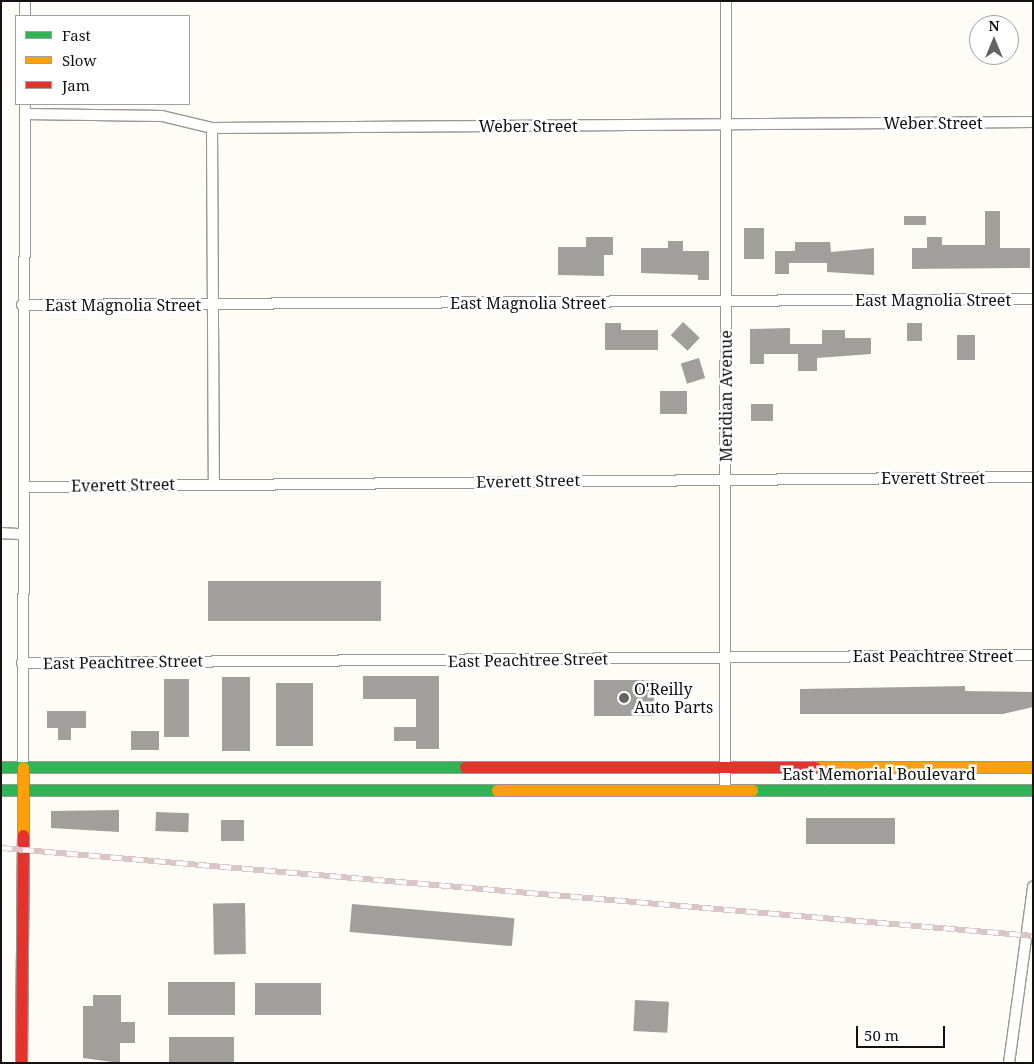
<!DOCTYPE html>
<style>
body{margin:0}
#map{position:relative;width:1034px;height:1064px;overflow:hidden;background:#fdfcf7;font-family:"Noto Serif",serif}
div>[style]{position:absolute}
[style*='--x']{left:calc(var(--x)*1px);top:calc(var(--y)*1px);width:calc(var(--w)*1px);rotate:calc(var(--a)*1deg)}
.building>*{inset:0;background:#a19f9c;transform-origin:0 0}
.roads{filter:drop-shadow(1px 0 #979795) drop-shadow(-1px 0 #979795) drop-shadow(0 1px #979795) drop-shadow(0 -1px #979795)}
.street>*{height:10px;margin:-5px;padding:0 5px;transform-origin:5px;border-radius:5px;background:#fffffe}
.fast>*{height:11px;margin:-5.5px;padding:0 5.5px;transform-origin:5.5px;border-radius:5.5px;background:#30b455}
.slow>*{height:11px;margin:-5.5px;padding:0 5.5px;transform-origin:5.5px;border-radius:5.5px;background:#ff9f0a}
.jam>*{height:11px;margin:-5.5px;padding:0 5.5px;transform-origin:5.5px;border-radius:5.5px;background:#e5322d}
.rail>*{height:5.5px;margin-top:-2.75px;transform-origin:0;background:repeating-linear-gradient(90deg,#fff 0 11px,#dac6c5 0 22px);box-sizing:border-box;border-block:1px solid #dac6c5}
.dots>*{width:14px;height:14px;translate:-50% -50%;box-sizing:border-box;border:2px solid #fff;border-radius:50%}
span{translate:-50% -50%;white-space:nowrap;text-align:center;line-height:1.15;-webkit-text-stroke:5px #fff;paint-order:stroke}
.street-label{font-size:16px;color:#111}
.poi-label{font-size:16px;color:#111}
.left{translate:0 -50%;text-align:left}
.frame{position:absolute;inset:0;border:2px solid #111;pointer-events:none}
.legend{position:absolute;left:15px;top:15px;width:175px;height:90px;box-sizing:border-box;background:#fff;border:1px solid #a0a0a0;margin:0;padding:6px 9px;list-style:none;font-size:15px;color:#111}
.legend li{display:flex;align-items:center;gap:10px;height:25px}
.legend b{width:25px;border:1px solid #a0a0a0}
.north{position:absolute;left:969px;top:15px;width:50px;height:50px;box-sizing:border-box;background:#fff;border:1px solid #a0a0a0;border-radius:50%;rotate:0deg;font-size:14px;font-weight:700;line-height:20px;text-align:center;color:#111}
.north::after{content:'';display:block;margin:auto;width:18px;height:22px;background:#646362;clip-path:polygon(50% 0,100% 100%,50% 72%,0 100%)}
.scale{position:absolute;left:856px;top:1026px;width:89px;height:22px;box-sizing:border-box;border:2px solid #111;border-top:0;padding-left:6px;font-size:15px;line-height:18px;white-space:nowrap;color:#111;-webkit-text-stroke:4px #fff;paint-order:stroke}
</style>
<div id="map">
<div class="building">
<i style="clip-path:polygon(985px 211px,1000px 211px,1000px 248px,1030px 248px,1030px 268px,912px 269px,912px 248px,927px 248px,927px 237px,942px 237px,942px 245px,985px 245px)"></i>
<i style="left:904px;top:216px;width:22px;height:9px"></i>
<i style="left:744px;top:228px;width:20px;height:31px"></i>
<i style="clip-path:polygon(586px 237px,613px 237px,613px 255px,604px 255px,604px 276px,558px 275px,558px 247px,586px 247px)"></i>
<i style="clip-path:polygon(668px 241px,683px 241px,683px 251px,709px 251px,709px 280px,698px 280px,698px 275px,641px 273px,641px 248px,668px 248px)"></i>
<i style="clip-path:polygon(795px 242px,830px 242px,831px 252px,874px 248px,874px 275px,827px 272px,827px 263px,789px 263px,789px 274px,775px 274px,775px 251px,795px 251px)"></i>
<i style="left:683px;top:322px;width:23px;height:18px;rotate:43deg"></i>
<i style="clip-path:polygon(605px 323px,621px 323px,621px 330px,658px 330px,658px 350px,605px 350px)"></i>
<i style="left:907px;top:323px;width:15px;height:18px"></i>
<i style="clip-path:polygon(790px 328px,790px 344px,822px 344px,822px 330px,845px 330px,845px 338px,871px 338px,871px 354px,817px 358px,817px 371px,798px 371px,798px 354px,764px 354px,764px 364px,750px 364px,750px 329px)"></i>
<i style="left:957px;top:335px;width:18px;height:25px"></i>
<i style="left:699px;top:358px;width:21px;height:19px;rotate:73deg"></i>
<i style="left:660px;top:391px;width:27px;height:23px"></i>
<i style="left:751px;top:404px;width:22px;height:17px"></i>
<i style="left:208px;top:581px;width:173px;height:40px"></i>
<i style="clip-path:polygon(363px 676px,439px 676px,439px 749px,416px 749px,416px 741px,394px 741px,394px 727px,416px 727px,416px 699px,363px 699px)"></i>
<i style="left:222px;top:677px;width:28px;height:74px"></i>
<i style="left:164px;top:679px;width:25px;height:58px"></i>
<i style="left:594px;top:680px;width:60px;height:36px"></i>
<i style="left:276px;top:683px;width:37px;height:63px"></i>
<i style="clip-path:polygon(965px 686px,965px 691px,1033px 692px,1033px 707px,1003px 714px,800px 714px,800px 689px)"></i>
<i style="clip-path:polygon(47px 711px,86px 711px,86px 728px,71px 728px,71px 740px,58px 740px,58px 728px,47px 728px)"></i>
<i style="left:131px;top:731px;width:28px;height:19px"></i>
<i style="clip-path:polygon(119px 810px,119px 832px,51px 828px,51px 811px)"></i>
<i style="left:156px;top:812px;width:33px;height:19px;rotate:2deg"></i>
<i style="left:895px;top:818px;width:26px;height:89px;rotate:90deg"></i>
<i style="left:221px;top:820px;width:23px;height:21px"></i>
<i style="left:245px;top:903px;width:51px;height:32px;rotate:89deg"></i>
<i style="left:352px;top:904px;width:163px;height:28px;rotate:5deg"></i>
<i style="left:168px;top:982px;width:67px;height:33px"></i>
<i style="left:255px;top:983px;width:66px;height:32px"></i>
<i style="clip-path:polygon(93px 995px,121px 995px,121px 1022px,135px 1022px,135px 1043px,120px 1043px,120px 1063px,83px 1058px,83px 1006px,93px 1006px)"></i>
<i style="left:635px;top:1000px;width:34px;height:31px;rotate:3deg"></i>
<i style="left:169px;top:1037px;width:65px;height:26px"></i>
</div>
<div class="roads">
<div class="street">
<i style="--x:25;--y:16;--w:15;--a:-90"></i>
<i style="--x:25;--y:114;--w:137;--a:0.8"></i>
<i style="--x:162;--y:116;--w:51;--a:13.5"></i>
<i style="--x:212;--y:128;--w:821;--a:-0.42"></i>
<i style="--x:212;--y:128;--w:356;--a:89.7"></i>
<i style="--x:22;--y:305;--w:1011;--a:-0.34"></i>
<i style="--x:24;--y:487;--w:1009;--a:-0.57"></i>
<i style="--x:1;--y:533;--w:22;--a:3"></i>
<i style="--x:22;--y:663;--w:1011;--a:-0.45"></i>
<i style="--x:23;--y:767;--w:663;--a:-89.83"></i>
<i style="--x:725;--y:790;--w:789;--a:-89.93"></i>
<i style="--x:1009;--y:1063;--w:178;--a:-82.2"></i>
</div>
<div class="fast">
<i style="--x:1;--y:767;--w:464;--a:0"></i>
<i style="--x:1;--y:790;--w:496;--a:0"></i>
<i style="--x:752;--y:790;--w:281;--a:0"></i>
</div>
<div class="slow">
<i style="--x:815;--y:767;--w:218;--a:0"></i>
<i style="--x:497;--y:790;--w:255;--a:0"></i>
<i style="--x:23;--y:835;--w:68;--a:-90"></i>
</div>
<div class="jam">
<i style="--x:465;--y:767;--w:350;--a:0"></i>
<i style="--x:21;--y:1063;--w:228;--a:-89.5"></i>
</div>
</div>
<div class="rail">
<i style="--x:1;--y:848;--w:1036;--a:4.87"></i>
</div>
<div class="dots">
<i style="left:624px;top:698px;background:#646362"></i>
</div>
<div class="street-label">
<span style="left:933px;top:123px">Weber Street</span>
<span style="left:528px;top:126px">Weber Street</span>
<span style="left:933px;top:300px">East Magnolia Street</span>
<span style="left:528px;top:303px">East Magnolia Street</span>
<span style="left:123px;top:305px">East Magnolia Street</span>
<span style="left:726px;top:396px;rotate:-90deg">Meridian Avenue</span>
<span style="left:933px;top:478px">Everett Street</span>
<span style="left:528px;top:481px;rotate:-1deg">Everett Street</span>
<span style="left:123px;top:485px;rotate:-1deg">Everett Street</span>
<span style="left:933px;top:656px">East Peachtree Street</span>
<span style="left:528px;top:660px;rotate:-1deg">East Peachtree Street</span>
<span style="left:123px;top:662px;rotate:-1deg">East Peachtree Street</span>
<span style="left:879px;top:774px">East Memorial Boulevard</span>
</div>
<div class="poi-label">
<span class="left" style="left:634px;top:698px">O'Reilly<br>Auto Parts</span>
</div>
<div class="frame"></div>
<ul class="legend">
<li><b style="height:6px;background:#30b455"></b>Fast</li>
<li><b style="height:6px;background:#ff9f0a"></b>Slow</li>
<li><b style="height:6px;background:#e5322d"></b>Jam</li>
</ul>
<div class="north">N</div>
<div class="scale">50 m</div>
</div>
